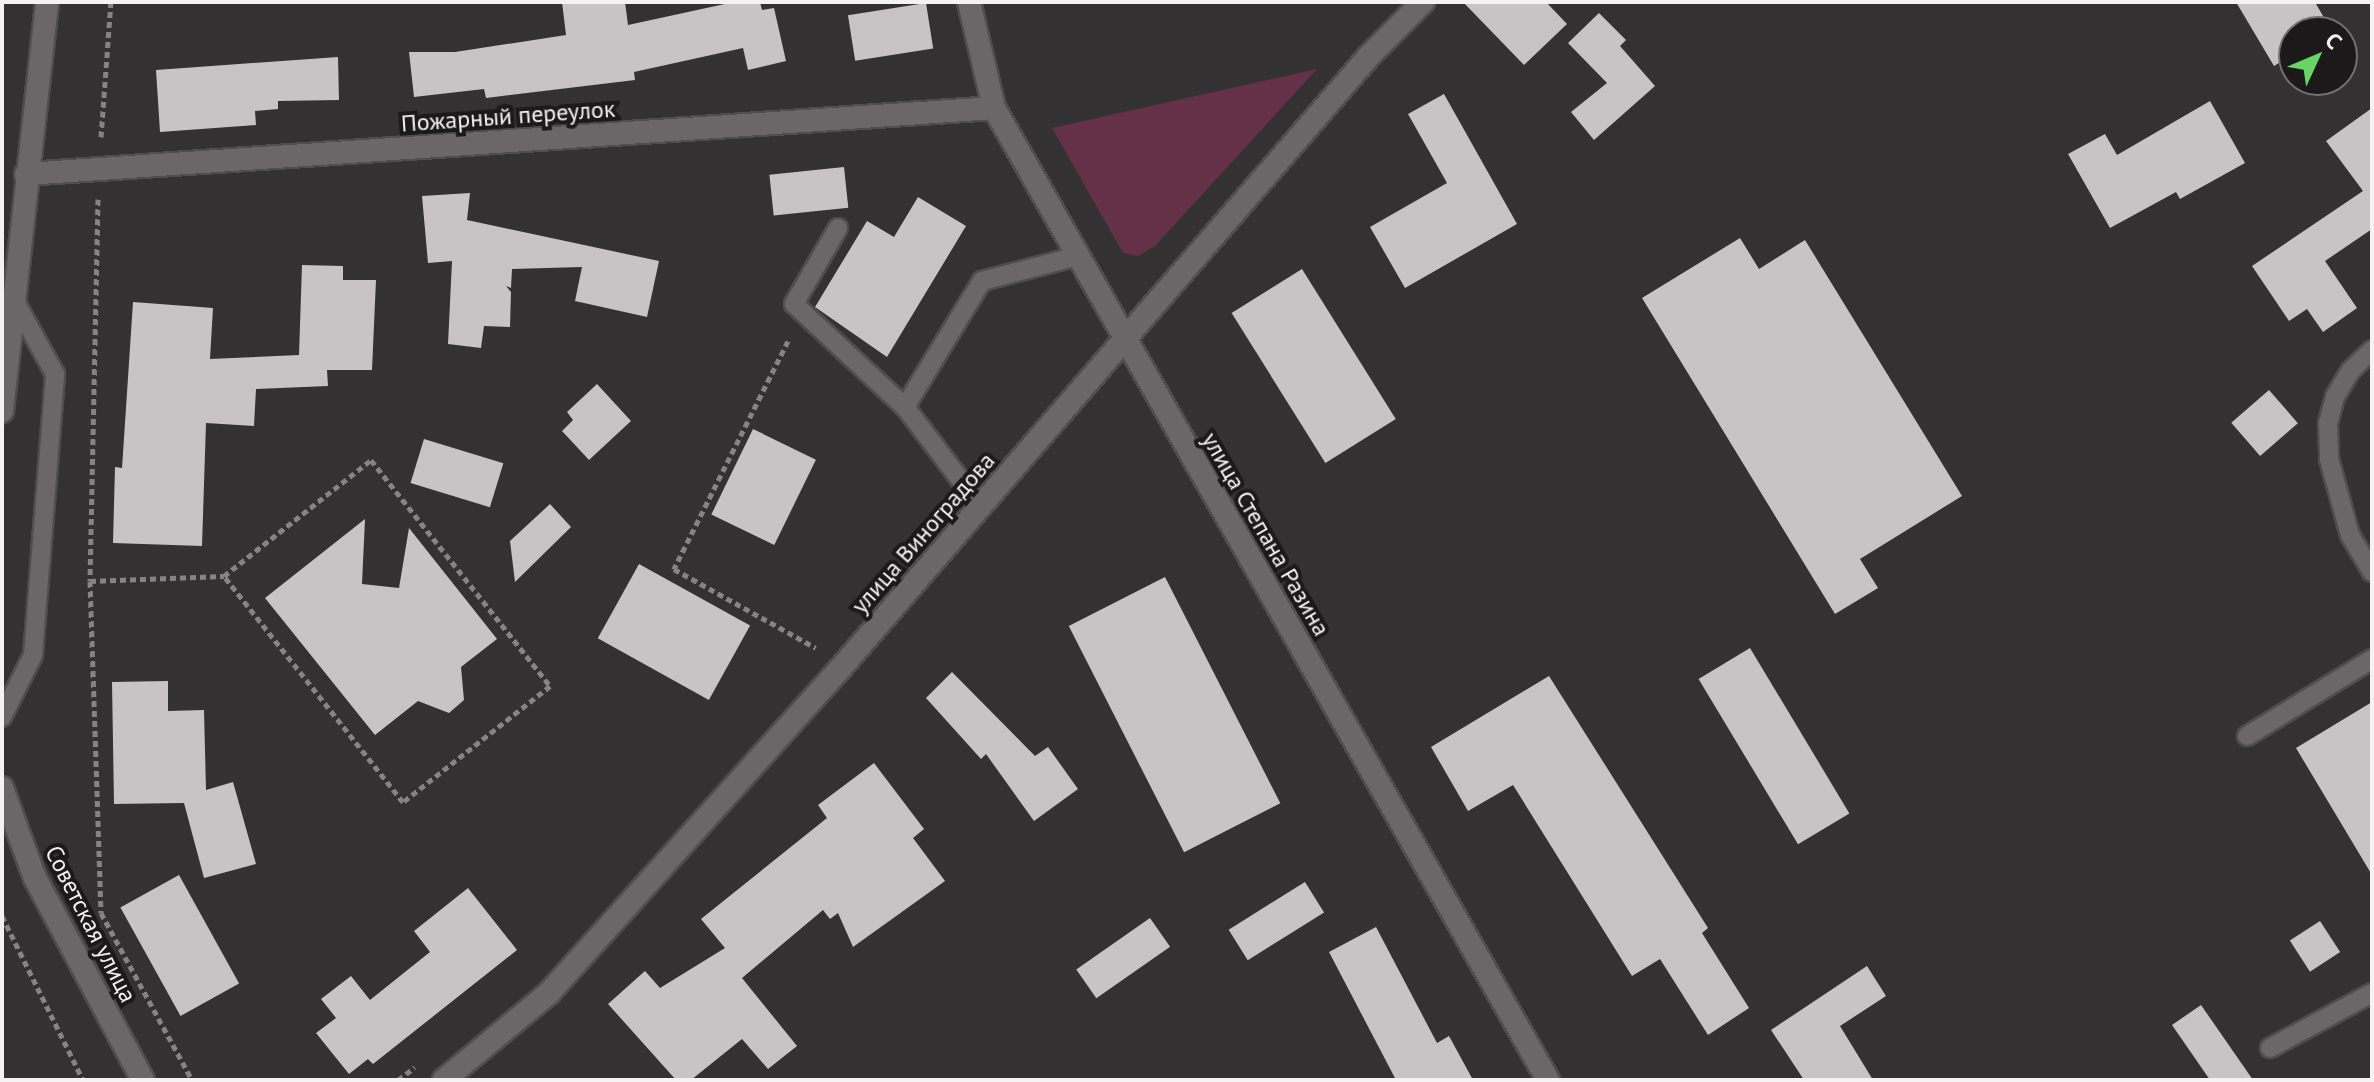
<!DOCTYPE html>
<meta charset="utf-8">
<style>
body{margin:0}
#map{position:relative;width:2374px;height:1082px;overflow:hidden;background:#343132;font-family:"PT Sans",sans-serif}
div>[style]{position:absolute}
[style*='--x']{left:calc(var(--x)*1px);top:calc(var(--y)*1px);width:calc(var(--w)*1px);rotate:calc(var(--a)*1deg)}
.green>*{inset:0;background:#643148}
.building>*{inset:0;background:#c8c4c6;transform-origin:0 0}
.path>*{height:5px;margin-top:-2.5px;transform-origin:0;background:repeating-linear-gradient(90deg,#868384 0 6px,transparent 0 10px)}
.roads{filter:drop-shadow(2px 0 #4f4d4e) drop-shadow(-2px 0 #4f4d4e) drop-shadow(0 2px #4f4d4e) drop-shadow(0 -2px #4f4d4e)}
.service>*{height:18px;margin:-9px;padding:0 9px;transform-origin:9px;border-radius:9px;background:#6b6768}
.minor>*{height:22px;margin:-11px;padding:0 11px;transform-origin:11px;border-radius:11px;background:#6b6768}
span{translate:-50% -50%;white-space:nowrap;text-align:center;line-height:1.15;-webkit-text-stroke:8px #1b191a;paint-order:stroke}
.street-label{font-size:24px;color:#f4f2f3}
.frame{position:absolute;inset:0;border:4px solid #f4f2f3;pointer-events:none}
.north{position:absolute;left:2278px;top:16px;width:80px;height:80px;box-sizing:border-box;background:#1b191a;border:2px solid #727071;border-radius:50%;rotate:46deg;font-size:22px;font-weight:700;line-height:32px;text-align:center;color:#f4f2f3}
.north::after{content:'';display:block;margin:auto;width:28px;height:36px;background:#67d465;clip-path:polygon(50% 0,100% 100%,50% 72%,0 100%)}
</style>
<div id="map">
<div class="green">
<i style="clip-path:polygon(1317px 69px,1155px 246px,1138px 256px,1123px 253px,1052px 128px)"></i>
</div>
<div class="building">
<i style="clip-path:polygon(562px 2px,625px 2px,628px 25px,734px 2px,760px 2px,762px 10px,774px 8px,786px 61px,748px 70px,743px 48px,634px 72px,635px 80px,486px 98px,484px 89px,414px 97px,409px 52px,455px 52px,566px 35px)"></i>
<i style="clip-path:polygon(1463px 2px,1546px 2px,1567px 24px,1524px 65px)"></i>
<i style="clip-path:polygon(2236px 2px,2315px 2px,2332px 32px,2294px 32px,2294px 54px,2274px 66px)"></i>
<i style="left:926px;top:3px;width:46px;height:79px;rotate:81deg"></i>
<i style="clip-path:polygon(1599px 13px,1626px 40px,1620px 46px,1655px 86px,1594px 140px,1571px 112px,1607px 83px,1568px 43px)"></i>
<i style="clip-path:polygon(338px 57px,339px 100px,278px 101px,278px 109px,255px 111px,256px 125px,160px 132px,156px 70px)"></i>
<i style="clip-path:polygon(1444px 94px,1517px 224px,1405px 288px,1370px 227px,1447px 183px,1408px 114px)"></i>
<i style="clip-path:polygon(2210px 101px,2245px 163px,2180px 199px,2176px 192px,2110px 228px,2068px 154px,2105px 134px,2117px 155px)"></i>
<i style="clip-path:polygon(2372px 108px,2372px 229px,2325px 261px,2357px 308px,2323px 332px,2307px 309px,2289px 321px,2252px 266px,2363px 191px,2326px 141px)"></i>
<i style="left:844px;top:167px;width:41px;height:75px;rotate:84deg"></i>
<i style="clip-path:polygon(470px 193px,467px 220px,659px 261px,647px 317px,575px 301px,582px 267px,512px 269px,511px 288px,506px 286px,511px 292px,510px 327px,484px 326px,481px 348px,448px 344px,452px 261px,428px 263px,422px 196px)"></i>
<i style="clip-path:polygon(918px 197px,966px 226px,887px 357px,815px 307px,867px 221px,894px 237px)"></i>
<i style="clip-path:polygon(1740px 238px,1759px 269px,1805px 240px,1962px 496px,1860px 559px,1878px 588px,1835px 614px,1642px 298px)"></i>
<i style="clip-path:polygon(302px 265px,343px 266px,343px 280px,376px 280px,372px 370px,327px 370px,328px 386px,256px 389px,254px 426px,206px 423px,202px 546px,113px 543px,115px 467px,122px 468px,133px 302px,213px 308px,210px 359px,299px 355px)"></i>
<i style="left:1302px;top:269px;width:177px;height:83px;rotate:58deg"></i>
<i style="clip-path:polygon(597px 384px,631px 421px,589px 460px,562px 431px,573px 420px,567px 412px)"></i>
<i style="left:2269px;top:390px;width:44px;height:50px;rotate:49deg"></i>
<i style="left:753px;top:429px;width:70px;height:95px;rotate:26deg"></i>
<i style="left:424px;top:439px;width:83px;height:46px;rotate:17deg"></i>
<i style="clip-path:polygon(550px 504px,571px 527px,515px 582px,510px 541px)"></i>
<i style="clip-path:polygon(365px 519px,362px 584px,399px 588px,409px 528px,497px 639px,461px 667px,464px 700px,449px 713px,418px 701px,375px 735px,265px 598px)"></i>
<i style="left:639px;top:564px;width:127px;height:85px;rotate:29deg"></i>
<i style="left:1165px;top:577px;width:254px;height:108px;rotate:63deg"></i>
<i style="left:1750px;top:648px;width:193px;height:60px;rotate:59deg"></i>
<i style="clip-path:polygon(952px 672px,1035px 756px,1048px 747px,1078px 789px,1034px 821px,986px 754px,981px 759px,926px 698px)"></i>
<i style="clip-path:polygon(1549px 676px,1708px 928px,1702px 933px,1749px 1008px,1708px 1035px,1660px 959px,1632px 976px,1513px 785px,1468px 811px,1431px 747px)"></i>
<i style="clip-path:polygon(168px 681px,168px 711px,204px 710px,206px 790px,233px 782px,256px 864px,204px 878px,184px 803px,114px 804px,112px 682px)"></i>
<i style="clip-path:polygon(2372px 702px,2372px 875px,2296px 748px)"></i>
<i style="clip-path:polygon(874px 763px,924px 829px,913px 838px,945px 881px,853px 947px,838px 913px,830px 919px,823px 910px,742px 978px,797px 1046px,768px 1069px,742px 1039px,691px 1080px,676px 1080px,608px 1004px,645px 971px,660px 988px,725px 948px,701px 919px,827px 818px,818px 805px)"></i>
<i style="left:179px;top:875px;width:124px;height:67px;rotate:61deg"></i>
<i style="left:1305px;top:882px;width:36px;height:90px;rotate:58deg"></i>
<i style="clip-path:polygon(468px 888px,517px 950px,373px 1064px,368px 1059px,349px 1074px,316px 1033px,336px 1018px,321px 999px,351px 976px,370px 1000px,430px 952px,414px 931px)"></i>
<i style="left:1150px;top:918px;width:35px;height:90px;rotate:55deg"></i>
<i style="left:2320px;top:921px;width:37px;height:36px;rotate:57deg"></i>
<i style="clip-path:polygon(1376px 927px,1437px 1043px,1449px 1036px,1473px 1080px,1396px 1080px,1329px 952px)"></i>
<i style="clip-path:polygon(1867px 966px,1886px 996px,1840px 1026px,1873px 1080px,1804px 1080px,1771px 1030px)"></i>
<i style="clip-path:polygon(2201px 1005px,2253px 1080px,2210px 1080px,2172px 1025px)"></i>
</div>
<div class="path">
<i style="--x:101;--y:137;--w:135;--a:-85.8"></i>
<i style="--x:98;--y:199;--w:382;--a:91.2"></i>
<i style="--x:90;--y:581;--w:134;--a:-2.1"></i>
<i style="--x:224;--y:576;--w:187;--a:-38.3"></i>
<i style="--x:371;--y:460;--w:288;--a:51.6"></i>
<i style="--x:550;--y:686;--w:187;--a:141.7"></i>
<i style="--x:403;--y:802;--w:288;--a:-128.4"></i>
<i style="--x:788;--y:341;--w:255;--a:116.6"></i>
<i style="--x:674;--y:569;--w:162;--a:29.1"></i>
<i style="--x:90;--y:581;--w:332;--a:88.1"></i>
<i style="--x:101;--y:913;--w:190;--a:61.4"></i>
<i style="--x:2;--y:916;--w:183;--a:63.7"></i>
<i style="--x:398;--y:1080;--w:21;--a:-37"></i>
</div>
<div class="roads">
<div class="service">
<i style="--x:838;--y:228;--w:88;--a:120.1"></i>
<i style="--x:794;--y:304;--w:151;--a:42.9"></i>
<i style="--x:2372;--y:350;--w:29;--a:136"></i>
<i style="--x:2351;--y:370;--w:31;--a:121"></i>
<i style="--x:2335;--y:397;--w:28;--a:105"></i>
<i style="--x:2328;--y:424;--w:35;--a:88"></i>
<i style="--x:2329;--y:459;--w:79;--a:74.6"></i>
<i style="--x:2350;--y:535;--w:43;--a:59.3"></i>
<i style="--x:981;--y:507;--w:126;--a:-127.2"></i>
<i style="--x:905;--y:407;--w:148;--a:-58.6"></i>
<i style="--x:982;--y:281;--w:99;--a:-14.6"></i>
<i style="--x:2;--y:717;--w:69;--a:-63.4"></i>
<i style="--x:33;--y:655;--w:282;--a:-85.5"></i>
<i style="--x:55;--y:374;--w:87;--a:-118.9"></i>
<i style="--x:2247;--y:736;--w:147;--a:-31.6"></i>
<i style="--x:2270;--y:1048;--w:116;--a:-28.3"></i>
</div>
<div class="minor">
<i style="--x:969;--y:2;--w:109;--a:76.7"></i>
<i style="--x:994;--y:108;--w:1119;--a:60.32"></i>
<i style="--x:26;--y:174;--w:970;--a:-3.9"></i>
<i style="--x:2;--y:411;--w:411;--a:-83.7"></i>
<i style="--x:2;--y:788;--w:96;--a:69.9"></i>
<i style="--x:35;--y:878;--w:229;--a:61.9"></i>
<i style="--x:444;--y:1080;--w:136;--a:-39.6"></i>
<i style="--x:549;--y:993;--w:435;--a:-48.1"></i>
<i style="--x:840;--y:669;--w:811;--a:-49.2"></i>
<i style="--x:1370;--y:55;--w:75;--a:-45"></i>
</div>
</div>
<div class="street-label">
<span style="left:508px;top:116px;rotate:-4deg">Пожарный переулок</span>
<span style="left:923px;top:533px;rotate:-49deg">улица Виноградова</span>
<span style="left:1266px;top:534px;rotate:60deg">улица Степана Разина</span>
<span style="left:91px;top:924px;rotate:63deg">Советская улица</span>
</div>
<div class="frame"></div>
<div class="north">С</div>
</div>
